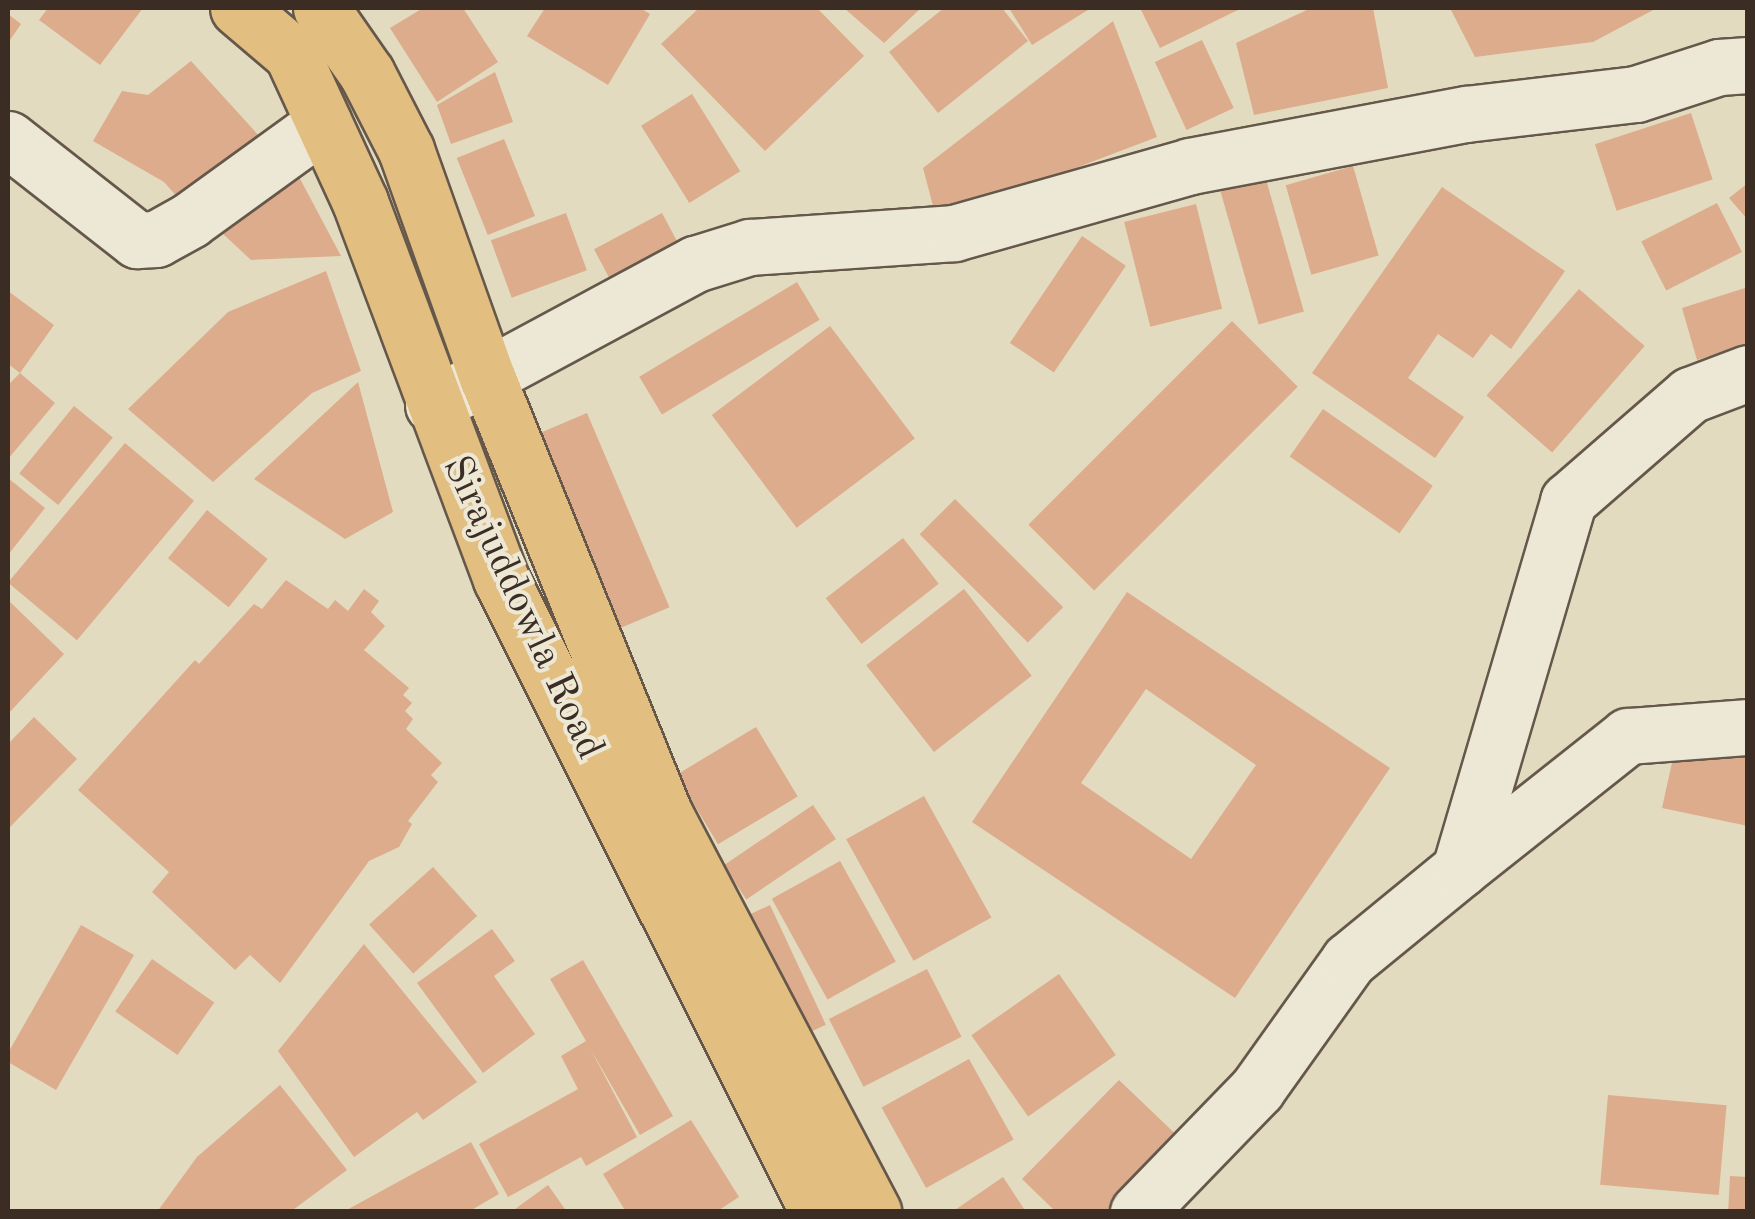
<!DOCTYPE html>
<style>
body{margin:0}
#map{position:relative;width:1755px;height:1219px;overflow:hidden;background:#e3dbbf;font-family:"Old Standard TT",serif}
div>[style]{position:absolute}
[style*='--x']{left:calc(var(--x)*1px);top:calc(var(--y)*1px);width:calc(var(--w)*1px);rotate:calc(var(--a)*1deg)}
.building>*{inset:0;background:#dcac8c;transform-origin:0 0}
.roads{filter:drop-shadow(2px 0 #65584b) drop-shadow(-2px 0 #65584b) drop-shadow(0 2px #65584b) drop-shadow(0 -2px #65584b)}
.minor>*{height:55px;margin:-27.5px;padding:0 27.5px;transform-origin:27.5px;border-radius:27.5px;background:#ede8d5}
.major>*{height:55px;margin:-27.5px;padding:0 27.5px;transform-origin:27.5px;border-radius:27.5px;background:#e2be80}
span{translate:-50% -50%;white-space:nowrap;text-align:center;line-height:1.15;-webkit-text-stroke:8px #ede8d5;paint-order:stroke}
.street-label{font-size:40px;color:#3b2d24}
.frame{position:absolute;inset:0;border:10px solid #3b2d24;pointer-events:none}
</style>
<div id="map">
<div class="building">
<i style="clip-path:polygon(48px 8px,143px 8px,100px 65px,39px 20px)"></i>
<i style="clip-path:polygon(423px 8px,463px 8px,498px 62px,437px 102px,390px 28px)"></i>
<i style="clip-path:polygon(545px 8px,640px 8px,650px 14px,608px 85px,527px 36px)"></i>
<i style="clip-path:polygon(699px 8px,817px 8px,864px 56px,765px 151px,661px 44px)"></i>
<i style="clip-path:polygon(844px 8px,921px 8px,884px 43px)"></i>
<i style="clip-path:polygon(944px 8px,1002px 8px,1028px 41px,938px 113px,889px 52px)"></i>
<i style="clip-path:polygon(1009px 8px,1091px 8px,1032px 45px)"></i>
<i style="clip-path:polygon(1140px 8px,1242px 8px,1160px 48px)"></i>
<i style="clip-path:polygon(1311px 8px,1373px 8px,1388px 88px,1254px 115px,1236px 43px)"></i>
<i style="clip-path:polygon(1450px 8px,1657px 8px,1593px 42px,1475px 57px)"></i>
<i style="clip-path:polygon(8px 14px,21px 24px,8px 43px)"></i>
<i style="clip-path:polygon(1113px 21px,1157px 137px,937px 221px,923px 168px)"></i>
<i style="left:1202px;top:40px;width:75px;height:52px;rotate:65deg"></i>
<i style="clip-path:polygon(191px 61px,270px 148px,195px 217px,164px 182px,93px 141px,122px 91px,148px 95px)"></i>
<i style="clip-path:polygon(495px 72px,513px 122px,451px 144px,437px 105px)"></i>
<i style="left:692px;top:94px;width:91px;height:60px;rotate:58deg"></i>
<i style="left:1691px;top:113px;width:70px;height:101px;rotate:72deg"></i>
<i style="left:504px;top:139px;width:83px;height:51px;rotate:68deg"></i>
<i style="clip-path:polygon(289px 158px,341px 256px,251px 260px,207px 219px)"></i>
<i style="left:1353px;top:166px;width:93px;height:70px;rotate:74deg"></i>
<i style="left:1265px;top:176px;width:141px;height:47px;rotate:74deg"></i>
<i style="clip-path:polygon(1748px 183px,1748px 220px,1729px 198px)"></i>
<i style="clip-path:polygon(1442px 187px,1565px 271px,1511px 349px,1491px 334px,1473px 358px,1438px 334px,1408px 378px,1464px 417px,1435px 458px,1312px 373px)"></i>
<i style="left:1717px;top:203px;width:55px;height:85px;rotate:63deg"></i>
<i style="left:1196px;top:204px;width:108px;height:74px;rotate:76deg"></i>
<i style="left:566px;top:213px;width:61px;height:80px;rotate:70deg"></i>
<i style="left:662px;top:213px;width:38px;height:77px;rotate:62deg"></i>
<i style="left:1082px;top:236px;width:53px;height:129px;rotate:34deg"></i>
<i style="clip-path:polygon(326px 271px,361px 371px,312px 393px,213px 482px,128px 409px,228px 312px)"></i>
<i style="left:797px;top:282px;width:44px;height:184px;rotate:59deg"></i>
<i style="clip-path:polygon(1748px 287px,1748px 344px,1697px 360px,1682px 308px)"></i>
<i style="left:1579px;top:289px;width:87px;height:141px;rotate:41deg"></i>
<i style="clip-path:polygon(8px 291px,54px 325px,20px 373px,8px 364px)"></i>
<i style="left:1232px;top:321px;width:93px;height:288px;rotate:45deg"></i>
<i style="left:830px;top:326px;width:141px;height:148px;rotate:53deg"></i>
<i style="clip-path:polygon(20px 373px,55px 403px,8px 459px,8px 385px)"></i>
<i style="clip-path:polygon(358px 382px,393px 512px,345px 539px,254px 479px)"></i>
<i style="left:74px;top:406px;width:50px;height:87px;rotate:39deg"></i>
<i style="left:1323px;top:409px;width:134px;height:58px;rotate:35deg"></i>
<i style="left:587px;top:413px;width:211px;height:64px;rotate:67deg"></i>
<i style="left:125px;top:443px;width:90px;height:182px;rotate:40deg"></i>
<i style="clip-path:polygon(8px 478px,45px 508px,8px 555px)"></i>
<i style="left:955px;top:499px;width:153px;height:50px;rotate:45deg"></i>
<i style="left:207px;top:510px;width:78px;height:62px;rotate:39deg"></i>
<i style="left:903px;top:538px;width:58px;height:98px;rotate:52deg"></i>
<i style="clip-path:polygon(286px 580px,328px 609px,335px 600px,348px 611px,364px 589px,379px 601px,371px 612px,385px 626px,364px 650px,409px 688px,403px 695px,412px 703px,405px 711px,413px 719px,406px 729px,442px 763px,431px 775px,438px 782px,408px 821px,412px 824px,399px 847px,369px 861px,280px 983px,250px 955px,235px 970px,152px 892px,169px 872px,78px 790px,195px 660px,199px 664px,254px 604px,262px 609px)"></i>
<i style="left:964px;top:589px;width:110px;height:124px;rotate:52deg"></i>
<i style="clip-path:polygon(evenodd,1127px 592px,1390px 768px,1235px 998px,972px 822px,1127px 592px,1146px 689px,1256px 765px,1191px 859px,1081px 783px,1146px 689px)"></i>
<i style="clip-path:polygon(8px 600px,64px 654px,8px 714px)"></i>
<i style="clip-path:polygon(34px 717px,77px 759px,8px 829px,8px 744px)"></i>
<i style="left:756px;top:727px;width:81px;height:93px;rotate:59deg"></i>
<i style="clip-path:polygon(1677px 740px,1748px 755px,1748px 826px,1662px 808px)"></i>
<i style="left:924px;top:796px;width:139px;height:89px;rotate:61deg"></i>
<i style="left:813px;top:805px;width:41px;height:108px;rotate:56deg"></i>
<i style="left:840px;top:861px;width:115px;height:78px;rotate:61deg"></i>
<i style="left:433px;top:867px;width:66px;height:86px;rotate:48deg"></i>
<i style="left:770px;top:905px;width:132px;height:29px;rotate:65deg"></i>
<i style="clip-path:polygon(81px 925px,134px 955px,56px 1090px,8px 1062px,8px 1053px)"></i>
<i style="clip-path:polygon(492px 929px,515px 961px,494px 976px,535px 1034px,483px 1073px,417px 983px)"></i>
<i style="clip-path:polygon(364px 944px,477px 1082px,423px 1120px,417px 1112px,354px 1157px,278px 1051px)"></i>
<i style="left:152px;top:959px;width:76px;height:64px;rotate:35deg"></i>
<i style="clip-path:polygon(583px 960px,673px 1116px,640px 1135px,590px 1048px,637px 1137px,586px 1166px,581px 1157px,508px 1197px,479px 1144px,578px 1089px,561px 1056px,586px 1041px,550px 979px)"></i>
<i style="left:927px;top:969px;width:76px;height:110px;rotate:63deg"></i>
<i style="left:1059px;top:974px;width:99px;height:107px;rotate:55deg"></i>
<i style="left:969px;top:1059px;width:92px;height:100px;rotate:61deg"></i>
<i style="clip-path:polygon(1119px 1080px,1188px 1146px,1125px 1212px,1056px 1212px,1022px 1179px)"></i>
<i style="clip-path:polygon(280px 1085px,347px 1170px,290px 1212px,157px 1212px,197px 1157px)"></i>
<i style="left:1608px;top:1095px;width:119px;height:90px;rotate:5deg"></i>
<i style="clip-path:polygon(691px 1120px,739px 1197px,716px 1212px,626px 1212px,603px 1174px)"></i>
<i style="clip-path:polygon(471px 1142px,499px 1194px,468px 1212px,343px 1212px)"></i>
<i style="left:1730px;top:1176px;width:18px;height:36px;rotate:3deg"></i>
<i style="clip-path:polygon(1003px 1177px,1026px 1212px,952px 1212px)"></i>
<i style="clip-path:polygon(548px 1185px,567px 1212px,511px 1212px)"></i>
</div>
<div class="roads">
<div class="minor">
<i style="--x:8;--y:139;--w:164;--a:38.1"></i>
<i style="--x:137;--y:240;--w:19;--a:-3"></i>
<i style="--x:156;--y:239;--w:39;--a:-29"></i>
<i style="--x:190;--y:220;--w:165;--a:-35.9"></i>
<i style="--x:433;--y:405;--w:298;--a:-28.3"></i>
<i style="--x:695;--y:264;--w:58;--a:-17.2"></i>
<i style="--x:750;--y:247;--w:204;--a:-3.9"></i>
<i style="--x:954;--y:233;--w:245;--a:-15.8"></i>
<i style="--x:1190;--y:166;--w:281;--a:-10.7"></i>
<i style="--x:1466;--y:114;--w:171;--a:-6.7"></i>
<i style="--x:1636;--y:94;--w:87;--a:-18"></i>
<i style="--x:1719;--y:67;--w:29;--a:-4"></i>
<i style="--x:1460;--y:869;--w:384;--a:-73.6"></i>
<i style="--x:1568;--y:501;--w:162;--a:-41"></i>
<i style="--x:1690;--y:395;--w:62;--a:-20.8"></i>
<i style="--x:1138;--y:1212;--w:171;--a:-45.9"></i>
<i style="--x:1257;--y:1089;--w:158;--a:-54.5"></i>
<i style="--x:1349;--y:960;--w:144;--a:-39.3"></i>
<i style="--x:1460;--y:869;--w:214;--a:-38.4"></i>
<i style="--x:1628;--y:736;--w:120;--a:-4.3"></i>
</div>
<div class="major">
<i style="--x:238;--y:8;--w:71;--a:40.4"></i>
<i style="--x:292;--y:54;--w:163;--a:65.3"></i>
<i style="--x:360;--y:202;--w:403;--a:69.5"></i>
<i style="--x:501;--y:579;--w:708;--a:63.4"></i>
<i style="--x:321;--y:8;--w:80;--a:55.1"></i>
<i style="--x:367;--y:74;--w:85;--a:62.8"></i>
<i style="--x:406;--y:150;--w:241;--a:70.4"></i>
<i style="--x:487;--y:377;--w:473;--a:67.9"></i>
<i style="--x:665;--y:815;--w:448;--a:62.3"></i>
</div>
</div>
<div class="street-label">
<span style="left:522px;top:608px;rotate:65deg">Sirajuddowla Road</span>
</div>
<div class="frame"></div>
</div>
